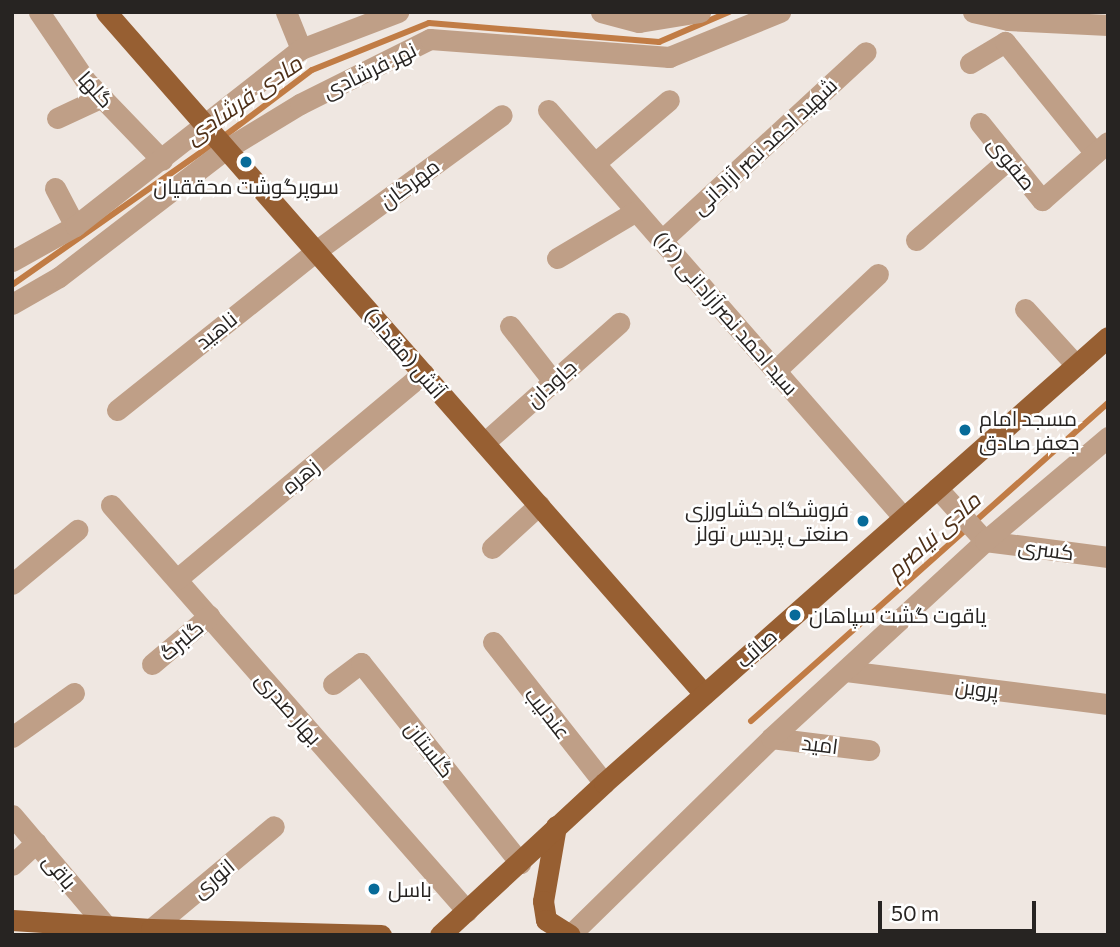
<!DOCTYPE html>
<meta charset="utf-8">
<style>
body{margin:0}
#map{position:relative;width:1120px;height:947px;overflow:hidden;background:#efe7e1;font-family:Commissioner,Cairo,sans-serif}
div>[style]{position:absolute}
[style*='--x']{left:calc(var(--x)*1px);top:calc(var(--y)*1px);width:calc(var(--w)*1px);rotate:calc(var(--a)*1deg)}
.stream>*{height:6px;margin:-3px;padding:0 3px;transform-origin:3px;border-radius:3px;background:#c17c45}
.minor>*{height:21px;margin:-10.5px;padding:0 10.5px;transform-origin:10.5px;border-radius:10.5px;background:#bf9f87}
.major>*{height:21px;margin:-10.5px;padding:0 10.5px;transform-origin:10.5px;border-radius:10.5px;background:#975f32}
.dots>*{width:19px;height:19px;translate:-50% -50%;box-sizing:border-box;border:4px solid #fff;border-radius:50%}
span{translate:-50% -50%;white-space:nowrap;text-align:center;line-height:1.15;-webkit-text-stroke:5px #fff;paint-order:stroke}
.street-label{font-size:21px;color:#272422}
.poi-label{font-size:21px;color:#272422}
.left{translate:0 -50%;text-align:left}
.right{translate:-100% -50%;text-align:right}
.water-label{font-size:23px;color:#4e3018;font-style:italic}
.frame{position:absolute;inset:0;border:14px solid #272422;pointer-events:none}
.scale{position:absolute;left:878px;top:901px;width:158px;height:32px;box-sizing:border-box;border:4px solid #272422;border-top:0;padding-left:9px;font-size:21px;line-height:24px;white-space:nowrap;color:#272422;-webkit-text-stroke:5px #fff;paint-order:stroke}
</style>
<div id="map">
<div class="stream">
<i style="--x:223;--y:137;--w:111;--a:-37"></i>
<i style="--x:312;--y:70;--w:126;--a:-21.9"></i>
<i style="--x:429;--y:23;--w:231;--a:4.7"></i>
<i style="--x:659;--y:42;--w:76;--a:-23.2"></i>
<i style="--x:12;--y:285;--w:247;--a:-35.1"></i>
<i style="--x:751;--y:721;--w:478;--a:-41.7"></i>
</div>
<div class="minor">
<i style="--x:39;--y:12;--w:82;--a:55.9"></i>
<i style="--x:85;--y:80;--w:111;--a:46.1"></i>
<i style="--x:286;--y:12;--w:40;--a:68"></i>
<i style="--x:601;--y:12;--w:39;--a:15"></i>
<i style="--x:639;--y:22;--w:62;--a:-9.3"></i>
<i style="--x:973;--y:12;--w:36;--a:13"></i>
<i style="--x:1008;--y:20;--w:100;--a:2.9"></i>
<i style="--x:970;--y:63;--w:41;--a:-31"></i>
<i style="--x:1005;--y:42;--w:143;--a:51"></i>
<i style="--x:548;--y:110;--w:540;--a:48.9"></i>
<i style="--x:57;--y:118;--w:50;--a:-25"></i>
<i style="--x:980;--y:123;--w:99;--a:51.2"></i>
<i style="--x:1042;--y:200;--w:88;--a:-41.3"></i>
<i style="--x:595;--y:163;--w:97;--a:-40.4"></i>
<i style="--x:55;--y:188;--w:43;--a:62.2"></i>
<i style="--x:662;--y:240;--w:277;--a:-42.7"></i>
<i style="--x:916;--y:240;--w:123;--a:-41.1"></i>
<i style="--x:557;--y:258;--w:92;--a:-30.7"></i>
<i style="--x:12;--y:261;--w:72;--a:-29.1"></i>
<i style="--x:75;--y:226;--w:287;--a:-38.1"></i>
<i style="--x:301;--y:49;--w:104;--a:-20.9"></i>
<i style="--x:12;--y:304;--w:54;--a:-29.9"></i>
<i style="--x:59;--y:277;--w:210;--a:-37.5"></i>
<i style="--x:226;--y:149;--w:87;--a:-31.3"></i>
<i style="--x:300;--y:104;--w:145;--a:-26.6"></i>
<i style="--x:430;--y:39;--w:240;--a:4.3"></i>
<i style="--x:669;--y:57;--w:120;--a:-22.1"></i>
<i style="--x:1025;--y:309;--w:76;--a:47.7"></i>
<i style="--x:510;--y:326;--w:70;--a:52"></i>
<i style="--x:776;--y:370;--w:140;--a:-43.3"></i>
<i style="--x:117;--y:410;--w:255;--a:-38.6"></i>
<i style="--x:316;--y:251;--w:230;--a:-36.2"></i>
<i style="--x:484;--y:443;--w:181;--a:-41.6"></i>
<i style="--x:937;--y:488;--w:72;--a:47.8"></i>
<i style="--x:985;--y:541;--w:124;--a:7.4"></i>
<i style="--x:111;--y:505;--w:540;--a:48.75"></i>
<i style="--x:492;--y:548;--w:64;--a:-42.5"></i>
<i style="--x:177;--y:579;--w:321;--a:-39.9"></i>
<i style="--x:12;--y:584;--w:85;--a:-39.7"></i>
<i style="--x:493;--y:642;--w:179;--a:51.8"></i>
<i style="--x:152;--y:664;--w:75;--a:-40.1"></i>
<i style="--x:846;--y:671;--w:264;--a:7.2"></i>
<i style="--x:333;--y:684;--w:35;--a:-37"></i>
<i style="--x:361;--y:663;--w:256;--a:51.5"></i>
<i style="--x:12;--y:737;--w:76;--a:-35.4"></i>
<i style="--x:771;--y:738;--w:99;--a:7"></i>
<i style="--x:12;--y:815;--w:148;--a:49.7"></i>
<i style="--x:12;--y:865;--w:33;--a:-43"></i>
<i style="--x:151;--y:929;--w:160;--a:-39.9"></i>
<i style="--x:570;--y:935;--w:281;--a:-44.4"></i>
<i style="--x:771;--y:738;--w:291;--a:-42.6"></i>
<i style="--x:985;--y:541;--w:161;--a:-40.2"></i>
</div>
<div class="major">
<i style="--x:106;--y:12;--w:907;--a:48.75"></i>
<i style="--x:556;--y:826;--w:76;--a:99.8"></i>
<i style="--x:543;--y:901;--w:19;--a:81"></i>
<i style="--x:546;--y:920;--w:28;--a:32"></i>
<i style="--x:12;--y:920;--w:139;--a:3.7"></i>
<i style="--x:151;--y:929;--w:230;--a:1.5"></i>
<i style="--x:440;--y:935;--w:224;--a:-42.8"></i>
<i style="--x:604;--y:783;--w:673;--a:-41.51"></i>
</div>
<div class="dots">
<i style="left:246px;top:162px;background:#076b99"></i>
<i style="left:965px;top:430px;background:#076b99"></i>
<i style="left:863px;top:521px;background:#076b99"></i>
<i style="left:795px;top:615px;background:#076b99"></i>
<i style="left:374px;top:889px;background:#076b99"></i>
</div>
<div class="street-label">
<span style="left:369px;top:70px;rotate:-26deg">نهر فرشادی</span>
<span style="left:96px;top:89px;rotate:48deg">گلها</span>
<span style="left:764px;top:146px;rotate:-43deg">شهید احمد نصر آزادانی</span>
<span style="left:1012px;top:163px;rotate:51deg">صفوی</span>
<span style="left:409px;top:183px;rotate:-36deg">مهرگان</span>
<span style="left:726px;top:313px;rotate:49deg">سید احمد نصرآزادانی (۱۶)</span>
<span style="left:216px;top:330px;rotate:-39deg">ناهید</span>
<span style="left:405px;top:353px;rotate:49deg">آتش (مقداد)</span>
<span style="left:551px;top:383px;rotate:-42deg">جاودان</span>
<span style="left:300px;top:476px;rotate:-40deg">زهره</span>
<span style="left:1046px;top:549px;rotate:7deg">کسری</span>
<span style="left:181px;top:640px;rotate:-40deg">گلبرگ</span>
<span style="left:756px;top:648px;rotate:-42deg">صائب</span>
<span style="left:977px;top:688px;rotate:7deg">پروین</span>
<span style="left:289px;top:708px;rotate:49deg">بهار صدری</span>
<span style="left:548px;top:713px;rotate:52deg">عندلیب</span>
<span style="left:820px;top:744px;rotate:7deg">امید</span>
<span style="left:430px;top:749px;rotate:52deg">گلستان</span>
<span style="left:60px;top:871px;rotate:50deg">باقی</span>
<span style="left:213px;top:878px;rotate:-40deg">انوری</span>
</div>
<div class="poi-label">
<span style="left:246px;top:186px">سوپرگوشت محققیان</span>
<span class="left" style="left:979px;top:430px">مسجد امام<br>جعفر صادق</span>
<span class="right" style="left:849px;top:521px">فروشگاه کشاورزی<br>صنعتی پردیس تولز</span>
<span class="left" style="left:809px;top:615px">یاقوت گشت سپاهان</span>
<span class="left" style="left:388px;top:889px">باسل</span>
</div>
<div class="water-label">
<span style="left:243px;top:99px;rotate:-35deg">مادی فرشادی</span>
<span style="left:933px;top:535px;rotate:-42deg">مادی نیاصرم</span>
</div>
<div class="frame"></div>
<div class="scale">50 m</div>
</div>
